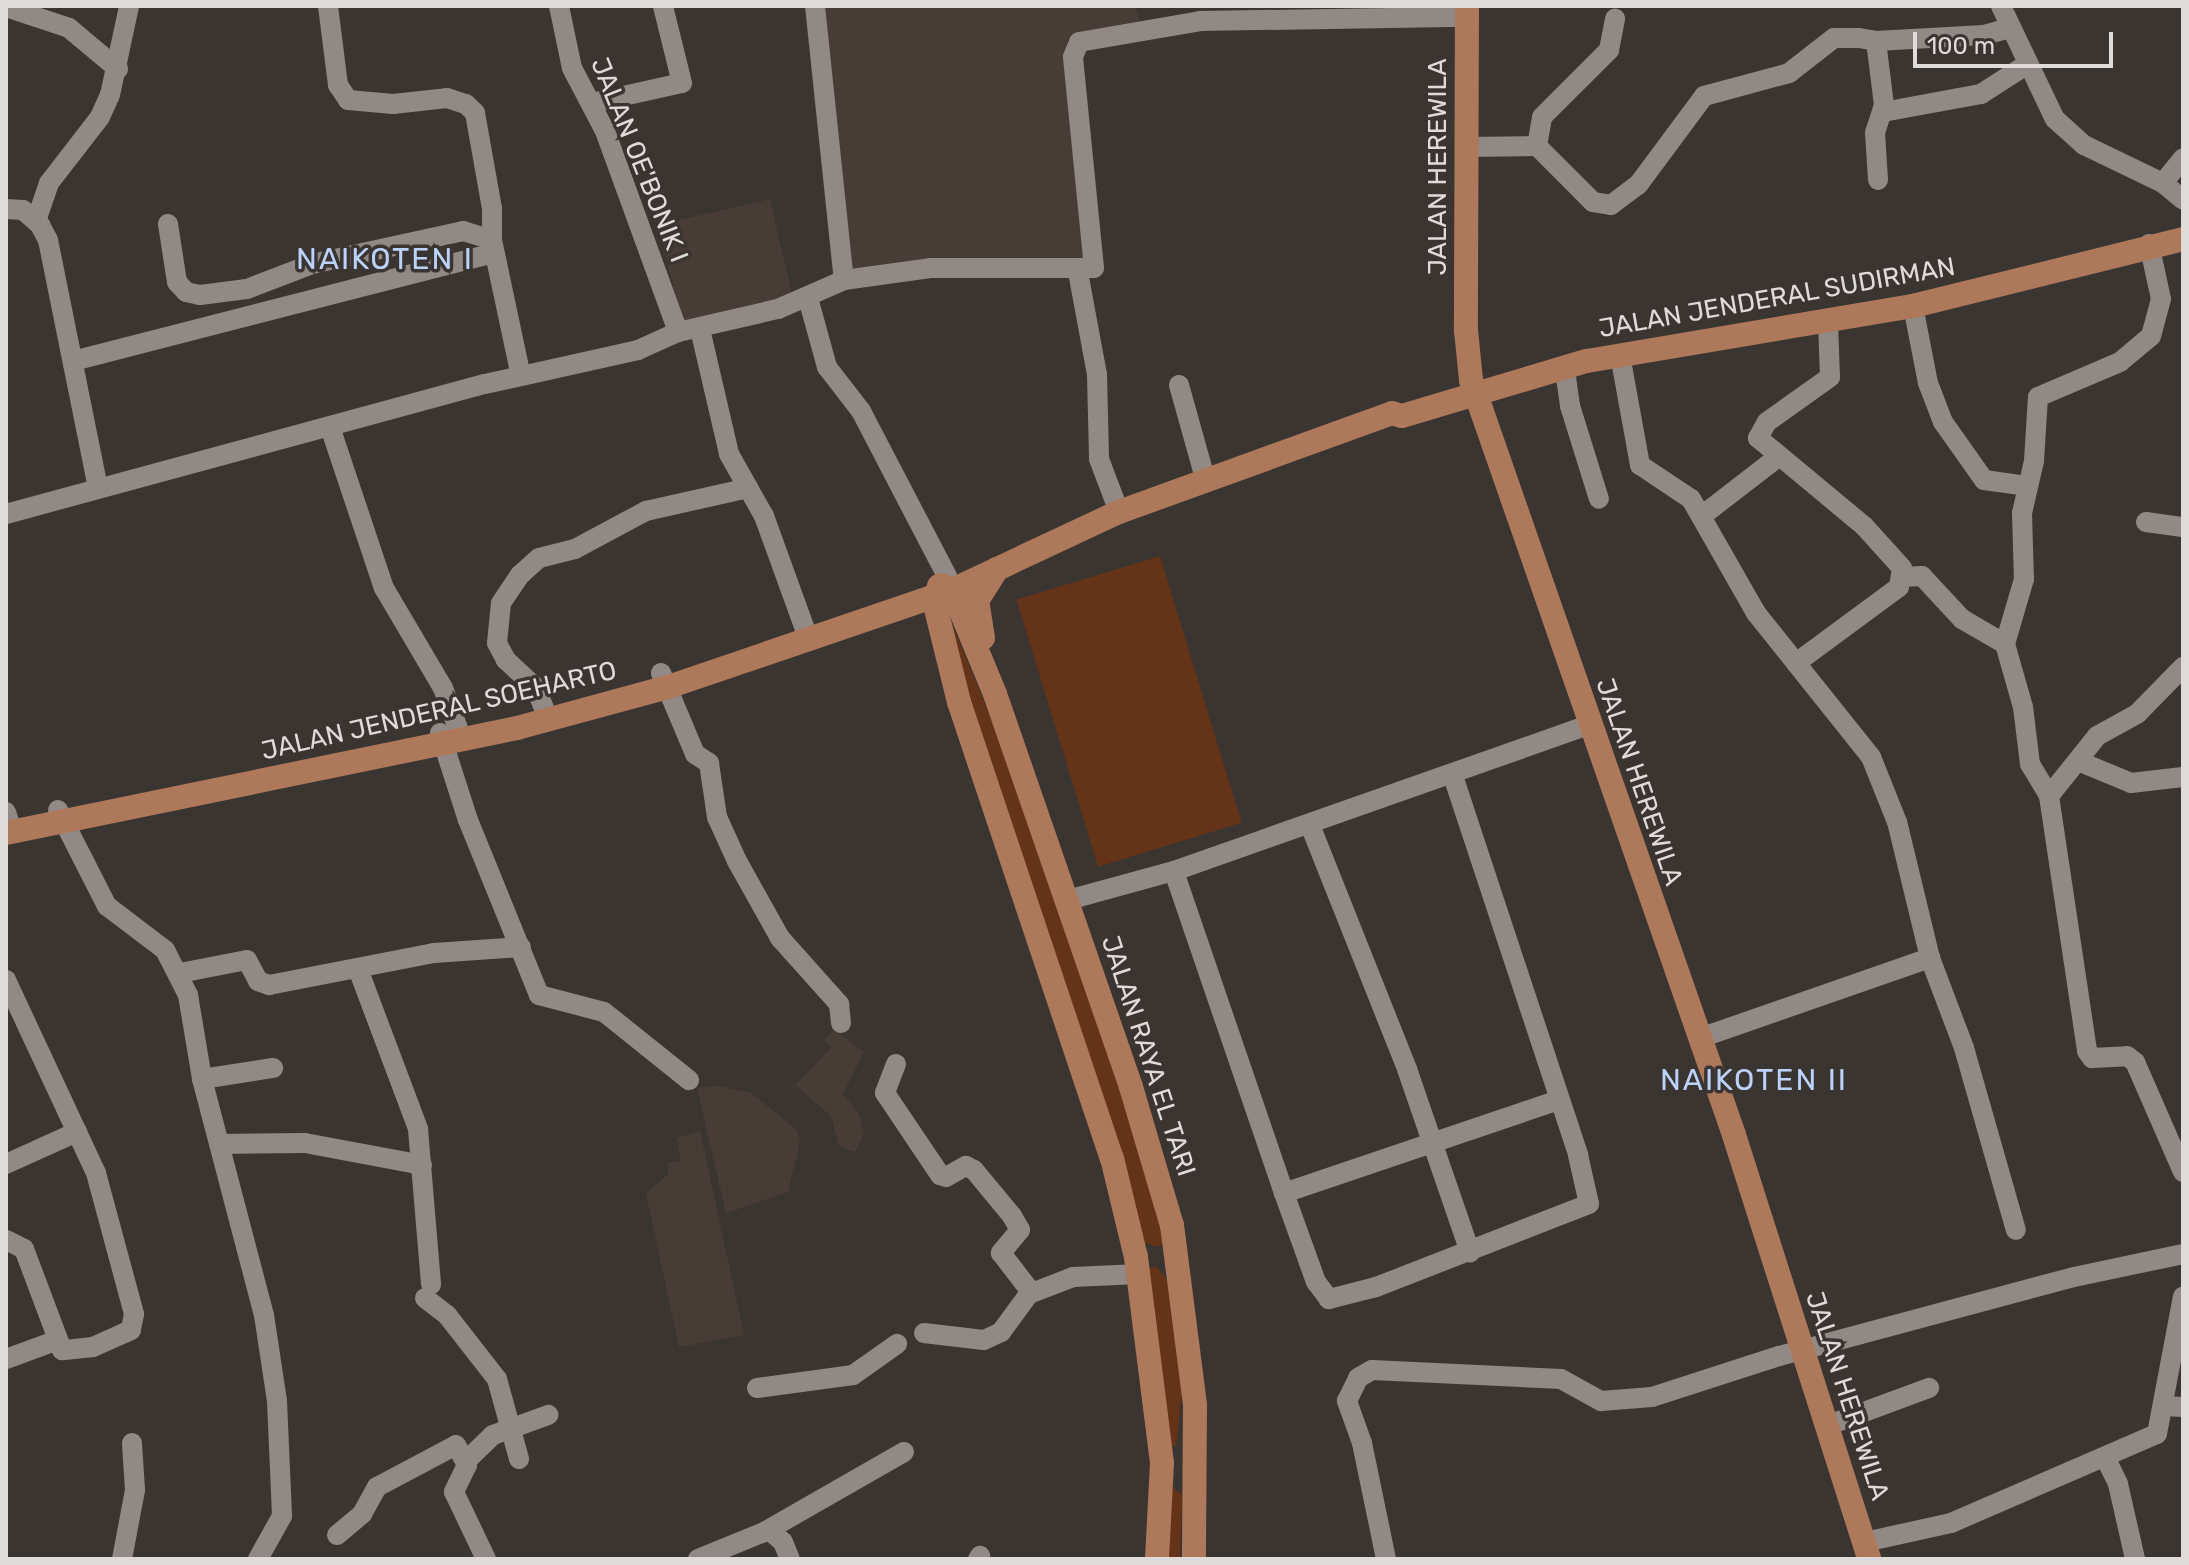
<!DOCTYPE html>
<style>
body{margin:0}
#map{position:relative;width:2189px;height:1565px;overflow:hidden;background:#3b3532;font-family:Rubik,sans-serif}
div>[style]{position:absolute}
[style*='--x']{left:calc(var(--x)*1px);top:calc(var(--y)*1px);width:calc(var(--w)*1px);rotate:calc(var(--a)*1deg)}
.built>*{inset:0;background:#483c36;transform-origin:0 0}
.green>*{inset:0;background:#653317;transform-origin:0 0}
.minor>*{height:20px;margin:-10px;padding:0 10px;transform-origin:10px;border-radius:10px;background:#908985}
.major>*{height:24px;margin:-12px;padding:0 12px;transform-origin:12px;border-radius:12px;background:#ae785a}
span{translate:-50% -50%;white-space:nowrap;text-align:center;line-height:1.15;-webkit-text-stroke:7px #3b3532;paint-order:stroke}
.street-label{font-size:26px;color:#dfdbd9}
.quarter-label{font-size:30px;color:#bcd2fa;letter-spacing:2px}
.frame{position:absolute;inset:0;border:8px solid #dfdbd9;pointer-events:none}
.scale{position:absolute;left:1913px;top:32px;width:200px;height:36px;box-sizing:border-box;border:4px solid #dfdbd9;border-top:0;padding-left:10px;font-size:24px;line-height:28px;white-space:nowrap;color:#dfdbd9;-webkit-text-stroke:6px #3b3532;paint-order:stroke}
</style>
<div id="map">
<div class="built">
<i style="clip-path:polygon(821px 6px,1135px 6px,1140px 21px,1068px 39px,1087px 261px,847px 274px)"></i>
<i style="left:770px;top:199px;width:106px;height:114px;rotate:77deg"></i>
<i style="clip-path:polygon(834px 1030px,864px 1052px,843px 1094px,859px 1114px,864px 1134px,855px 1152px,839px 1146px,831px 1116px,795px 1085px,832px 1047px,824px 1040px)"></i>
<i style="clip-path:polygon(719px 1086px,751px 1093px,797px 1130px,800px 1142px,788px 1192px,726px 1213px,697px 1088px)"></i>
<i style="clip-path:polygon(700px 1131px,744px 1335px,679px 1347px,646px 1194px,668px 1174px,668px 1163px,681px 1161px,677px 1138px)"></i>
</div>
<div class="green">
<i style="left:1160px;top:556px;width:279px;height:150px;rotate:73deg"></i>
<i style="clip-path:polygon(949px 617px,994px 726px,1121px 1090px,1164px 1234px,1163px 1244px,1156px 1247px,1140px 1240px,942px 620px)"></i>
<i style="clip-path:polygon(1156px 1266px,1167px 1280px,1183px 1384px,1176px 1446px,1162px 1446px,1149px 1269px)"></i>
<i style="clip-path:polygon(1172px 1487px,1182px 1495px,1180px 1559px,1159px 1559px)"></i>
</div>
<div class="minor">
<i style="--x:328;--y:6;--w:80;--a:82.8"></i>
<i style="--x:338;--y:85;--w:18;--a:56"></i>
<i style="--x:348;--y:100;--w:45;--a:5.1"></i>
<i style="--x:393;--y:104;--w:54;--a:-6.3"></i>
<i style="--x:447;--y:98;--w:20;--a:18"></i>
<i style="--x:466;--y:104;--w:13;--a:45"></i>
<i style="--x:475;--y:113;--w:97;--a:79.9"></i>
<i style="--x:492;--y:208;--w:32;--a:90"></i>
<i style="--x:492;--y:240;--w:139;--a:78"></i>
<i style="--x:559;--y:6;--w:63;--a:78.2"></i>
<i style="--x:572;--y:68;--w:71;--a:62.4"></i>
<i style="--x:605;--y:131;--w:214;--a:70"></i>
<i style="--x:815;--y:6;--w:276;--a:84"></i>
<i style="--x:2001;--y:6;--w:125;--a:64.5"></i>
<i style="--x:2055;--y:119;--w:39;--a:42"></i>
<i style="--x:2084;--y:145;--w:88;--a:25.7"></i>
<i style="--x:2163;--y:183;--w:26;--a:40"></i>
<i style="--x:6;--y:7;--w:66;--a:18.4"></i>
<i style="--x:69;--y:28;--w:64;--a:39.9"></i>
<i style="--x:1876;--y:41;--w:108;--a:-3.2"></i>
<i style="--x:1984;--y:35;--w:27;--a:-15"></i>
<i style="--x:592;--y:103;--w:92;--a:-12.5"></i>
<i style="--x:682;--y:83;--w:79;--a:-103.9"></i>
<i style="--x:1883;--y:112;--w:100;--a:-10.4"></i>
<i style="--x:1981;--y:94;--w:54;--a:-32.8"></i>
<i style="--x:1537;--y:146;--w:29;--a:-80"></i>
<i style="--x:1542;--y:117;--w:95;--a:-45"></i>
<i style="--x:1609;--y:50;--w:32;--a:-79"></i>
<i style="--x:1466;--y:147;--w:71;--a:-0.8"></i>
<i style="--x:1537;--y:146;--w:79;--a:45"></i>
<i style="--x:1593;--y:202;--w:18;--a:9"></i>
<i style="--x:1611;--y:205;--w:34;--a:-37"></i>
<i style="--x:1638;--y:185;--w:111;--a:-53.4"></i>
<i style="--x:1704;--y:96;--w:88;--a:-15.1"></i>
<i style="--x:1789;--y:73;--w:57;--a:-37.9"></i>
<i style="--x:1834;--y:38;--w:25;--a:0"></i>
<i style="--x:1859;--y:38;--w:17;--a:10"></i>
<i style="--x:1876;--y:41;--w:64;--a:82.9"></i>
<i style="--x:1884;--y:105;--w:29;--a:108"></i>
<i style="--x:1875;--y:133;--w:47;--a:86.3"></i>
<i style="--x:2163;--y:183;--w:32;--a:-51"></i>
<i style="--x:6;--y:209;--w:17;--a:3"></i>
<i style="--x:23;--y:210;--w:23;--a:41"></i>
<i style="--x:40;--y:225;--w:17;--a:62"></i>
<i style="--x:48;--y:240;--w:252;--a:78.6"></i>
<i style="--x:36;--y:221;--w:40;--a:-71.1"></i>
<i style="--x:49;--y:183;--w:83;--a:-52.3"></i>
<i style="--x:100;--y:117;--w:24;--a:-66"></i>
<i style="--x:110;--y:95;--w:91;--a:-77.9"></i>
<i style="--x:168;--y:224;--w:59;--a:81.2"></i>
<i style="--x:177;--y:282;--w:13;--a:48"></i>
<i style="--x:186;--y:292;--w:14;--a:12"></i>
<i style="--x:200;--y:295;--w:47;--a:-7.3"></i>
<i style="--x:247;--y:289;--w:70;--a:-21"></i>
<i style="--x:312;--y:264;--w:155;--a:-12.3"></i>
<i style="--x:463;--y:231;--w:30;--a:17"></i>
<i style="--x:2149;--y:244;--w:56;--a:77.7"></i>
<i style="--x:2161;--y:299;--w:38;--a:105"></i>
<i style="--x:2151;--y:336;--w:40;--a:140"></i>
<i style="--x:2120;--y:362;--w:89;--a:156.9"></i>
<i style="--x:2038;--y:397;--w:64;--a:93.6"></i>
<i style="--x:2034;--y:461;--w:53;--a:103"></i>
<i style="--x:2022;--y:513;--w:66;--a:88.3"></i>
<i style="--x:2024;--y:579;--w:68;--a:106.3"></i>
<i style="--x:2005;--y:644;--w:66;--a:74.1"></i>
<i style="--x:2023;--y:707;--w:57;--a:83"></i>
<i style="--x:2030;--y:764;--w:37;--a:59"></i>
<i style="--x:2049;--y:796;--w:258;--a:81.5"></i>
<i style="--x:2087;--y:1051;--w:9;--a:54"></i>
<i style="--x:2092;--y:1058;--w:35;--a:-3"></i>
<i style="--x:2127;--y:1056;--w:10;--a:37"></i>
<i style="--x:2135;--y:1062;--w:120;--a:66.4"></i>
<i style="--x:1078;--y:272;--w:105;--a:79.5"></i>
<i style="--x:1097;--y:375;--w:84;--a:88.6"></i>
<i style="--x:1099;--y:459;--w:57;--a:69.3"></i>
<i style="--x:808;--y:298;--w:72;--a:74.6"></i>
<i style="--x:827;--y:367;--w:56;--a:52.3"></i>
<i style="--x:861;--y:411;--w:186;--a:62.5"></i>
<i style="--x:1913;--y:306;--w:78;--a:79"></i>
<i style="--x:1928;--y:383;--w:42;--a:69"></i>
<i style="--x:1943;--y:422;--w:71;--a:54.7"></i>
<i style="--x:1984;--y:480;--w:43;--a:7.9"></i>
<i style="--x:700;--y:329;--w:128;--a:76.9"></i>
<i style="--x:729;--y:454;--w:71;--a:60.6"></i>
<i style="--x:764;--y:516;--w:120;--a:70.1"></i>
<i style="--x:1620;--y:355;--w:112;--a:79.7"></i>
<i style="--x:1640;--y:465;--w:61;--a:33.7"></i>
<i style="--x:1691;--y:499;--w:131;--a:60.3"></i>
<i style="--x:1756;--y:613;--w:64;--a:51.3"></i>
<i style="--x:73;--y:361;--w:435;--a:-14.4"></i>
<i style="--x:1565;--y:370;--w:36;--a:82"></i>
<i style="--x:1570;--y:406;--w:97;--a:72.7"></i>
<i style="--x:1179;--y:385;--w:101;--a:74.4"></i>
<i style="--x:330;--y:427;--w:170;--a:71.5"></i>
<i style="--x:384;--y:588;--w:116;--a:59.5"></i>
<i style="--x:443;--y:688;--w:54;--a:69.6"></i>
<i style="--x:6;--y:514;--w:496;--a:-15.2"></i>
<i style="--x:485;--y:384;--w:157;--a:-12.5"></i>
<i style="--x:638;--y:350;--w:44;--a:-24.2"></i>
<i style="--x:678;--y:332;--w:103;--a:-13"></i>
<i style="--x:778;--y:309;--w:72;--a:-23.7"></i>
<i style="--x:844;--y:280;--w:87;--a:-7.9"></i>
<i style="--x:930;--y:268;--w:164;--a:0"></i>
<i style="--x:1094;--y:268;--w:212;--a:-95.7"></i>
<i style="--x:1073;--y:57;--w:16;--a:-68"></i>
<i style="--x:1079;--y:42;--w:123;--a:-9.8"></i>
<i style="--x:1200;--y:21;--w:266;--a:-0.9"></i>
<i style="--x:1703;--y:515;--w:95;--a:-37.7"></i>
<i style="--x:2146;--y:522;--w:37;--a:8"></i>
<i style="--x:1903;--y:577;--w:19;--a:-3"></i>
<i style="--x:1922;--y:576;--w:59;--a:47.1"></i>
<i style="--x:1962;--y:619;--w:50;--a:30.2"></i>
<i style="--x:661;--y:673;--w:88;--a:67.2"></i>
<i style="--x:695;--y:754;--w:17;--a:33"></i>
<i style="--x:709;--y:763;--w:55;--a:81.6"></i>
<i style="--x:717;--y:817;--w:48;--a:65.6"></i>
<i style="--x:737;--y:861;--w:88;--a:60.8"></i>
<i style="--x:780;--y:938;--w:89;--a:48.2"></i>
<i style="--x:839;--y:1004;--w:19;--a:84"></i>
<i style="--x:544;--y:708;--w:23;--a:-113"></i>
<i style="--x:535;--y:687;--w:40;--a:-137"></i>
<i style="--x:506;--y:660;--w:19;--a:-118"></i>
<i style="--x:497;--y:643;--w:40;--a:-84.3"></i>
<i style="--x:501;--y:603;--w:34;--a:-56"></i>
<i style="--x:520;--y:575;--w:25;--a:-42"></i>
<i style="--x:539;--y:558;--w:37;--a:-14"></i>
<i style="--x:575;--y:549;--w:81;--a:-28.2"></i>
<i style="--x:646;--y:511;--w:105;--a:-12.7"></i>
<i style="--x:440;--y:733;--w:91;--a:72.2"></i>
<i style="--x:468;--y:820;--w:189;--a:67.9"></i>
<i style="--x:539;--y:995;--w:67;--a:14.7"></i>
<i style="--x:604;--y:1012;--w:109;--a:38.7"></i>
<i style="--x:2078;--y:761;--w:57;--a:22.5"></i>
<i style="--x:2131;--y:783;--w:52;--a:-6.6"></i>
<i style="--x:1453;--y:776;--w:399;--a:71.7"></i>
<i style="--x:1578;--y:1155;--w:50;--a:77.3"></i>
<i style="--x:1589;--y:1204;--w:229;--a:158.7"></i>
<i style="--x:1376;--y:1287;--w:49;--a:165.7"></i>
<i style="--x:1329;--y:1299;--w:21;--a:-127"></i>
<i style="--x:1316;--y:1282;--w:95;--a:-109.8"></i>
<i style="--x:1284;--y:1193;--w:340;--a:-108.9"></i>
<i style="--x:1174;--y:871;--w:442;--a:-19.4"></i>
<i style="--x:2049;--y:796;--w:77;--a:-51.3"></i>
<i style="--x:2097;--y:736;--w:46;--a:-28.8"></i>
<i style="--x:2137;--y:714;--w:66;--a:-45.6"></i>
<i style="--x:58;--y:810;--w:108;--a:63"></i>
<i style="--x:107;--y:906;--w:73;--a:37.2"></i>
<i style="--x:165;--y:950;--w:51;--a:62.9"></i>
<i style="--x:188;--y:995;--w:85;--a:80.5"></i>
<i style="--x:202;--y:1079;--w:244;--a:75.3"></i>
<i style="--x:264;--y:1315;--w:87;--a:81.4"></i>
<i style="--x:277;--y:1401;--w:115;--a:87.5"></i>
<i style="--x:282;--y:1516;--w:49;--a:119.2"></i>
<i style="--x:6;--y:812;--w:9;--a:72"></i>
<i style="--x:1310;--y:825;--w:263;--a:68.3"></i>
<i style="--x:1407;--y:1069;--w:194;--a:71"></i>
<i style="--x:1068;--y:900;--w:110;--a:-15.3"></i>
<i style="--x:1930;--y:958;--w:96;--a:69.3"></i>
<i style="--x:1964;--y:1048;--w:189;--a:74.1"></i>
<i style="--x:358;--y:969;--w:171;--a:69.4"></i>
<i style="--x:418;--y:1129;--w:156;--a:85.2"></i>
<i style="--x:180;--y:973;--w:68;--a:-11"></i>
<i style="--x:247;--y:960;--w:24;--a:62"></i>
<i style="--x:258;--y:981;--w:12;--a:20"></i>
<i style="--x:269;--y:985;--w:168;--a:-11"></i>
<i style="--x:434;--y:953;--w:87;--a:-3.9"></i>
<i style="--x:6;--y:980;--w:213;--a:65"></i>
<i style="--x:96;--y:1173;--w:146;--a:74.9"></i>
<i style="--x:134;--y:1314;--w:16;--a:101"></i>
<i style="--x:131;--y:1330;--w:42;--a:155.9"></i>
<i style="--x:93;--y:1347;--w:31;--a:174"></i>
<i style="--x:62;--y:1350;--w:108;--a:-110.6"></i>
<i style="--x:24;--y:1249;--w:20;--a:-153"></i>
<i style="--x:1700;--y:1038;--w:244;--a:-19.2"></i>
<i style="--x:1930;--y:958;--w:140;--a:-103.6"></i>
<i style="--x:1897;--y:822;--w:70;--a:-111.8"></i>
<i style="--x:1871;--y:757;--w:120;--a:-128.6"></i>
<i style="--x:1796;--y:663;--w:128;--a:-36.4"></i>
<i style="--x:1899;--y:587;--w:19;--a:-81"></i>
<i style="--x:1902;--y:568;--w:57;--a:-132.1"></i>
<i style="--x:1864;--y:526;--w:138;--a:-140.3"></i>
<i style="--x:1758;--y:438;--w:18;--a:-61"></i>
<i style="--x:1767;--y:422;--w:77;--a:-35.5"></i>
<i style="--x:1830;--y:377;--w:54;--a:-92.1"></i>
<i style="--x:896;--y:1064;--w:31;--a:111"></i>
<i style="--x:885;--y:1093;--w:99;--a:56.1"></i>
<i style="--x:940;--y:1175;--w:6;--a:18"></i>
<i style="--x:946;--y:1177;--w:23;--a:-29"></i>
<i style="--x:966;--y:1166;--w:9;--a:27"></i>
<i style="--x:974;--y:1170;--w:60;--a:50.4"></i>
<i style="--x:1012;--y:1216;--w:16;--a:60"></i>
<i style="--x:1020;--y:1230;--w:30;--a:130"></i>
<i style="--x:1001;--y:1253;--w:49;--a:52.4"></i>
<i style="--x:202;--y:1079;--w:72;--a:-8.8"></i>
<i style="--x:220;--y:1144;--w:85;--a:-0.7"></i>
<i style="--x:305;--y:1143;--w:119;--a:10.6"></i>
<i style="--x:6;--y:1164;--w:78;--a:-24.3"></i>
<i style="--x:1284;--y:1193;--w:290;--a:-18.7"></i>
<i style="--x:425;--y:1298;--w:28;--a:38"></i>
<i style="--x:447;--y:1315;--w:81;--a:52"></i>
<i style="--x:497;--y:1379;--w:83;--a:74.6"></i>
<i style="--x:924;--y:1333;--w:60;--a:6.7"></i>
<i style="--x:984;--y:1340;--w:19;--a:-25"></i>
<i style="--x:1001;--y:1332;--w:47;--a:-53.6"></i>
<i style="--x:1029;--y:1294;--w:47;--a:-21.1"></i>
<i style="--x:1073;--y:1277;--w:66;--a:-2.6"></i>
<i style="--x:6;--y:1359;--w:52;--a:-20.2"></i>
<i style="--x:757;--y:1388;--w:97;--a:-7.7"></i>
<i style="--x:853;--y:1375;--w:54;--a:-35.2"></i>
<i style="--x:2163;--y:1406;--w:20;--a:3"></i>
<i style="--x:1826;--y:1426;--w:110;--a:-20.3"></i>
<i style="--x:2105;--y:1457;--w:30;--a:64"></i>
<i style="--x:2118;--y:1484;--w:77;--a:77.2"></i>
<i style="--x:467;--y:1460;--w:36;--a:-44"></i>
<i style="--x:493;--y:1435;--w:59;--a:-20"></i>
<i style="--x:766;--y:1531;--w:159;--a:-29.8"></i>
<i style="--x:337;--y:1535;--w:33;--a:-40"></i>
<i style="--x:362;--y:1514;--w:31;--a:-61"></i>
<i style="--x:377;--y:1487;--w:89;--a:-28"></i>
<i style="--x:456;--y:1445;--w:23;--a:61"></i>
<i style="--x:467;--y:1465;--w:30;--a:116"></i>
<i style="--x:454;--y:1492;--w:74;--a:64.5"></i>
<i style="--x:1865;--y:1542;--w:88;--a:-12.5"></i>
<i style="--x:1951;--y:1523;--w:224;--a:-23.4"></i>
<i style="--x:2157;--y:1434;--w:140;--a:-79.3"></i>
<i style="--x:122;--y:1559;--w:70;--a:-79.3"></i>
<i style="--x:135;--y:1490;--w:47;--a:-93.7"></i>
<i style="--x:698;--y:1559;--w:77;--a:-22.2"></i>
<i style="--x:769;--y:1530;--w:18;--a:41"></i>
<i style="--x:783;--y:1542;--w:18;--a:68"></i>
<i style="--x:978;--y:1559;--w:4;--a:-56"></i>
<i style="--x:1386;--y:1559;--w:118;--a:-101.7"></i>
<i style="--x:1362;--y:1443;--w:45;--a:-109.7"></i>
<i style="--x:1347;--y:1401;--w:25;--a:-64"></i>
<i style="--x:1358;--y:1378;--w:16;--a:-30"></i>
<i style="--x:1372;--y:1370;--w:189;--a:2.7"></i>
<i style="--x:1561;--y:1379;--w:46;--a:28.8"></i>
<i style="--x:1601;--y:1401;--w:51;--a:-4.5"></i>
<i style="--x:1652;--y:1397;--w:133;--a:-17.9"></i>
<i style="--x:1779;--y:1356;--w:305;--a:-15"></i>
<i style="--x:2074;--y:1277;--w:111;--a:-11.9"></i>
</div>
<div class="major">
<i style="--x:1467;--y:6;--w:324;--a:90.2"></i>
<i style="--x:1466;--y:330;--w:50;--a:84.3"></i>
<i style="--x:1471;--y:380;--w:799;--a:70.79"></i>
<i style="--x:1734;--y:1135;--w:445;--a:72.3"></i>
<i style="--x:942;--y:585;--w:15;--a:127"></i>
<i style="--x:933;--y:597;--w:108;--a:76.1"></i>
<i style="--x:959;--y:702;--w:481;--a:71.5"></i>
<i style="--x:1112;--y:1158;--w:102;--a:76.4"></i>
<i style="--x:1136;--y:1257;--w:208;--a:82.8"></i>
<i style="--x:1162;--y:1463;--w:96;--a:93"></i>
<i style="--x:939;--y:586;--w:12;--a:24"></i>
<i style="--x:950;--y:591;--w:21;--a:61"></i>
<i style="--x:960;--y:609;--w:92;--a:67.6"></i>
<i style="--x:995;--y:694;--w:416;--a:70.9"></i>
<i style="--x:1131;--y:1087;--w:144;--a:73.5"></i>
<i style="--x:1172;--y:1225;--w:181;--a:82.7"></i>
<i style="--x:1195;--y:1405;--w:154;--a:90.4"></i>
<i style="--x:983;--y:638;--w:37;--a:-99"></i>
<i style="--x:977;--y:601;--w:38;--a:-58"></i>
<i style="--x:6;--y:833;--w:522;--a:-11.61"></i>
<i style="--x:517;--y:728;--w:156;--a:-15.2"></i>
<i style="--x:668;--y:687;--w:298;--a:-18.8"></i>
<i style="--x:950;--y:591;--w:187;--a:-25.1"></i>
<i style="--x:1119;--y:512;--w:290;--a:-19.9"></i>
<i style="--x:1392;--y:413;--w:10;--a:17"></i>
<i style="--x:1402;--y:416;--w:193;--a:-16.6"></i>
<i style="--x:1587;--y:361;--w:331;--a:-9.6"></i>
<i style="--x:1913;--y:306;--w:278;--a:-13.9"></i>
</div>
<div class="street-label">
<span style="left:639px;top:160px;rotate:68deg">JALAN OE'BONIK I</span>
<span style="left:1438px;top:167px;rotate:-90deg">JALAN HEREWILA</span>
<span style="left:1777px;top:298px;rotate:-10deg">JALAN JENDERAL SUDIRMAN</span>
<span style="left:439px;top:711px;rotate:-13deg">JALAN JENDERAL SOEHARTO</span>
<span style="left:1639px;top:782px;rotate:71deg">JALAN HEREWILA</span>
<span style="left:1148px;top:1056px;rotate:72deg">JALAN RAYA EL TARI</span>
<span style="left:1847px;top:1396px;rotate:72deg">JALAN HEREWILA</span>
</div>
<div class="quarter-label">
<span style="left:385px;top:259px">NAIKOTEN I</span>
<span style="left:1754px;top:1080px">NAIKOTEN II</span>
</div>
<div class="frame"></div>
<div class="scale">100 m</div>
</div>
